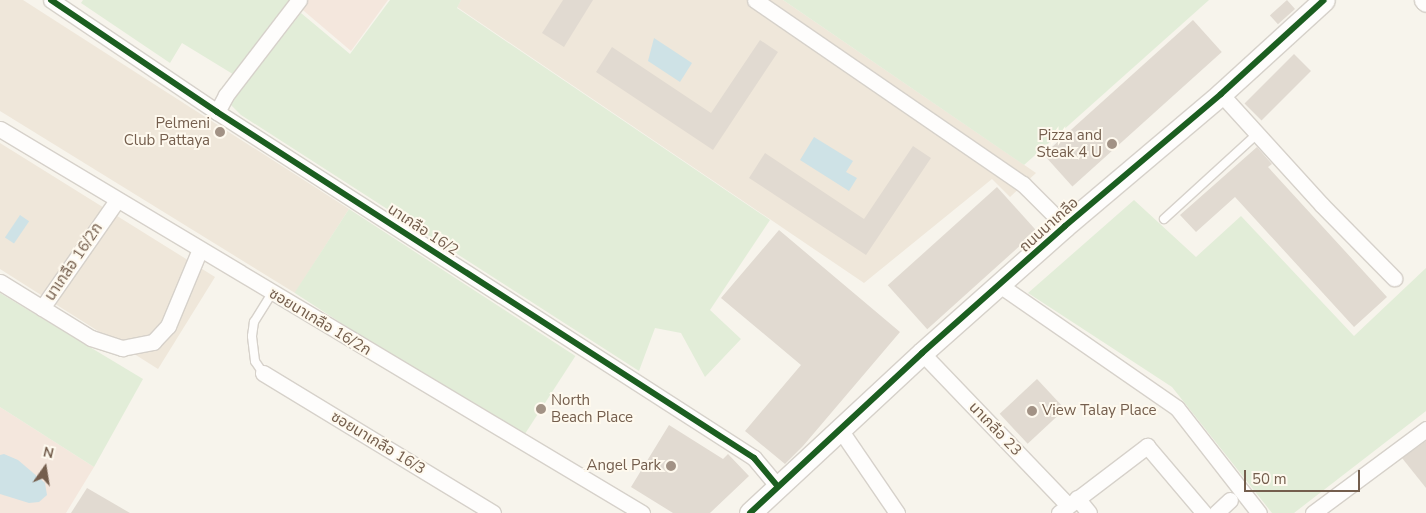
<!DOCTYPE html>
<meta charset="utf-8">
<style>
body{margin:0}
#map{position:relative;width:1426px;height:513px;overflow:hidden;background:#f7f4ec;font-family:"Nunito Sans","Noto Sans Thai",sans-serif}
div>[style]{position:absolute}
[style*='--x']{left:calc(var(--x)*1px);top:calc(var(--y)*1px);width:calc(var(--w)*1px);rotate:calc(var(--a)*1deg)}
.residential>*{inset:0;background:#efe7da}
.commercial>*{inset:0;background:#f4e7dd}
.green>*{inset:0;background:#e2edd8;transform-origin:0 0}
.water>*{inset:0;background:#cee2e6;transform-origin:0 0}
.building>*{inset:0;background:#e1dad1;transform-origin:0 0}
.roads{filter:drop-shadow(1px 0 #d6d1ca) drop-shadow(-1px 0 #d6d1ca) drop-shadow(0 1px #d6d1ca) drop-shadow(0 -1px #d6d1ca)}
.lane>*{height:8px;margin:-4px;padding:0 4px;transform-origin:4px;border-radius:4px;background:#fefdfc}
.street>*{height:15px;margin:-7.5px;padding:0 7.5px;transform-origin:7.5px;border-radius:7.5px;background:#fefdfc}
.secondary>*{height:21px;margin:-10.5px;padding:0 10.5px;transform-origin:10.5px;border-radius:10.5px;background:#fefdfc}
.cycleway>*{height:6px;margin:-3px;padding:0 3px;transform-origin:3px;border-radius:3px;background:#1b5e20}
.dots>*{width:14px;height:14px;translate:-50% -50%;box-sizing:border-box;border:2px solid #fef9ee;border-radius:50%}
span{translate:-50% -50%;white-space:nowrap;text-align:center;line-height:1.15;-webkit-text-stroke:4px #fef9ee;paint-order:stroke}
.poi-label{font-size:15px;color:#745e4d}
.right{translate:-100% -50%;text-align:right}
.left{translate:0 -50%;text-align:left}
.street-label{font-size:15px;color:#745e4d}
.north{position:absolute;left:20px;top:443px;width:50px;height:50px;-webkit-text-stroke:4px #fef9ee;paint-order:stroke;rotate:13deg;font-size:14px;font-weight:700;line-height:20px;text-align:center;color:#745e4d}
.north::after{content:'';display:block;margin:auto;width:18px;height:22px;background:#745e4d;clip-path:polygon(50% 0,100% 100%,50% 72%,0 100%)}
.scale{position:absolute;left:1244px;top:470px;width:116px;height:22px;box-sizing:border-box;border:2px solid #745e4d;border-top:0;padding-left:6px;font-size:15px;line-height:18px;white-space:nowrap;color:#745e4d;-webkit-text-stroke:4px #fef9ee;paint-order:stroke}
</style>
<div id="map">
<div class="residential">
<i style="clip-path:polygon(0 0,23px 0,349px 209px,295px 293px,0 111px)"></i>
<i style="clip-path:polygon(461px 0,783px 0,1036px 173px,1010px 197px,992px 179px,864px 283px,457px 7px)"></i>
<i style="clip-path:polygon(0 143px,215px 277px,158px 369px,0 269px)"></i>
</div>
<div class="commercial">
<i style="clip-path:polygon(291px 0,388px 0,351px 51px)"></i>
<i style="clip-path:polygon(0 407px,94px 467px,66px 513px,0 513px)"></i>
</div>
<div class="green">
<i style="clip-path:polygon(83px 0,291px 0,236px 76px,182px 43px,170px 63px,81px 3px)"></i>
<i style="clip-path:polygon(390px 0,461px 0,457px 8px,770px 220px,710px 310px,741px 339px,705px 377px,681px 333px,655px 328px,639px 371px,241px 115px,230px 104px,301px 13px,350px 54px)"></i>
<i style="clip-path:polygon(783px 0,1209px 0,1024px 165px)"></i>
<i style="clip-path:polygon(1134px 200px,1196px 257px,1241px 216px,1354px 336px,1426px 268px,1426px 411px,1294px 513px,1272px 513px,1172px 387px,1028px 293px)"></i>
<i style="left:349px;top:209px;width:270px;height:100px;rotate:33deg"></i>
<i style="clip-path:polygon(0 293px,143px 379px,94px 467px,0 407px)"></i>
</div>
<div class="water">
<i style="clip-path:polygon(654px 38px,692px 63px,680px 82px,648px 61px)"></i>
<i style="clip-path:polygon(814px 137px,853px 161px,846px 172px,857px 178px,849px 191px,800px 160px)"></i>
<i style="left:20px;top:215px;width:11px;height:27px;rotate:34deg"></i>
<i style="clip-path:polygon(4px 454px,18px 460px,45px 483px,47px 495px,39px 502px,29px 503px,0 494px,0 455px)"></i>
</div>
<div class="building">
<i style="clip-path:polygon(563px 0,593px 0,564px 47px,542px 33px)"></i>
<i style="left:1287px;top:0;width:12px;height:23px;rotate:48deg"></i>
<i style="left:1193px;top:20px;width:43px;height:201px;rotate:48deg"></i>
<i style="clip-path:polygon(760px 40px,778px 52px,713px 150px,596px 72px,612px 47px,711px 113px)"></i>
<i style="left:1294px;top:54px;width:24px;height:70px;rotate:45deg"></i>
<i style="clip-path:polygon(913px 146px,931px 158px,866px 255px,749px 178px,765px 153px,864px 219px)"></i>
<i style="clip-path:polygon(1257px 147px,1272px 164px,1268px 167px,1387px 297px,1354px 327px,1235px 197px,1196px 232px,1180px 215px)"></i>
<i style="left:997px;top:187px;width:59px;height:147px;rotate:48deg"></i>
<i style="clip-path:polygon(779px 230px,900px 332px,803px 446px,785px 464px,745px 431px,801px 365px,721px 298px)"></i>
<i style="left:1037px;top:379px;width:41px;height:51px;rotate:47deg"></i>
<i style="clip-path:polygon(669px 425px,723px 459px,728px 454px,749px 476px,710px 513px,673px 513px,631px 487px)"></i>
<i style="clip-path:polygon(1426px 441px,1426px 488px,1402px 458px)"></i>
<i style="clip-path:polygon(87px 488px,130px 513px,71px 513px)"></i>
</div>
<div class="roads">
<div class="lane">
<i style="--x:1164;--y:219;--w:126;--a:-42.4"></i>
<i style="--x:263;--y:373;--w:14;--a:-124"></i>
<i style="--x:255;--y:361;--w:25;--a:-97"></i>
<i style="--x:252;--y:336;--w:14;--a:-82"></i>
<i style="--x:254;--y:322;--w:34;--a:-58"></i>
</div>
<div class="street">
<i style="--x:51;--y:0;--w:200;--a:34"></i>
<i style="--x:217;--y:112;--w:639;--a:32.79"></i>
<i style="--x:754;--y:458;--w:35;--a:50"></i>
<i style="--x:755;--y:0;--w:325;--a:34.5"></i>
<i style="--x:1023;--y:184;--w:59;--a:45"></i>
<i style="--x:1221;--y:94;--w:150;--a:47.7"></i>
<i style="--x:1322;--y:205;--w:103;--a:45.4"></i>
<i style="--x:217;--y:112;--w:19;--a:-62"></i>
<i style="--x:226;--y:95;--w:120;--a:-52.5"></i>
<i style="--x:0;--y:129;--w:748;--a:30.88"></i>
<i style="--x:0;--y:282;--w:107;--a:31.6"></i>
<i style="--x:91;--y:338;--w:33;--a:18"></i>
<i style="--x:122;--y:348;--w:32;--a:-11"></i>
<i style="--x:153;--y:342;--w:22;--a:-47"></i>
<i style="--x:168;--y:326;--w:83;--a:-67.4"></i>
<i style="--x:1001;--y:286;--w:214;--a:34.7"></i>
<i style="--x:1177;--y:408;--w:133;--a:52"></i>
<i style="--x:42;--y:308;--w:131;--a:-55.2"></i>
<i style="--x:922;--y:353;--w:211;--a:46.2"></i>
<i style="--x:263;--y:373;--w:269;--a:31.3"></i>
<i style="--x:839;--y:428;--w:103;--a:55.7"></i>
<i style="--x:1077;--y:498;--w:19;--a:51"></i>
<i style="--x:1059;--y:513;--w:111;--a:-37.3"></i>
<i style="--x:1147;--y:446;--w:88;--a:49.6"></i>
<i style="--x:1216;--y:513;--w:19;--a:-43"></i>
<i style="--x:1313;--y:513;--w:141;--a:-36.6"></i>
</div>
<div class="secondary">
<i style="--x:1425;--y:0;--w:1;--a:45"></i>
<i style="--x:750;--y:513;--w:235;--a:-42.9"></i>
<i style="--x:922;--y:353;--w:191;--a:-41.6"></i>
<i style="--x:1065;--y:226;--w:204;--a:-40.2"></i>
<i style="--x:1221;--y:94;--w:139;--a:-42.4"></i>
</div>
</div>
<div class="cycleway">
<i style="--x:51;--y:0;--w:200;--a:34"></i>
<i style="--x:217;--y:112;--w:639;--a:32.79"></i>
<i style="--x:754;--y:458;--w:35;--a:50"></i>
<i style="--x:750;--y:513;--w:235;--a:-42.9"></i>
<i style="--x:922;--y:353;--w:191;--a:-41.6"></i>
<i style="--x:1065;--y:226;--w:204;--a:-40.2"></i>
<i style="--x:1221;--y:94;--w:139;--a:-42.4"></i>
</div>
<div class="dots">
<i style="left:220px;top:132px;background:#a29285"></i>
<i style="left:1112px;top:144px;background:#a29285"></i>
<i style="left:541px;top:409px;background:#a29285"></i>
<i style="left:1032px;top:411px;background:#a29285"></i>
<i style="left:671px;top:466px;background:#a29285"></i>
</div>
<div class="poi-label">
<span class="right" style="left:210px;top:132px">Pelmeni<br>Club Pattaya</span>
<span class="right" style="left:1102px;top:144px">Pizza and<br>Steak 4 U</span>
<span class="left" style="left:551px;top:409px">North<br>Beach Place</span>
<span class="left" style="left:1042px;top:411px">View Talay Place</span>
<span class="right" style="left:661px;top:466px">Angel Park</span>
</div>
<div class="street-label">
<span style="left:1049px;top:225px;rotate:-42deg">ถนนนาเกลือ</span>
<span style="left:423px;top:230px;rotate:33deg">นาเกลือ 16/2</span>
<span style="left:74px;top:262px;rotate:-56deg">นาเกลือ 16/2ก</span>
<span style="left:320px;top:322px;rotate:31deg">ซอยนาเกลือ 16/2ก</span>
<span style="left:995px;top:429px;rotate:46deg">นาเกลือ 23</span>
<span style="left:378px;top:443px;rotate:31deg">ซอยนาเกลือ 16/3</span>
</div>
<div class="north">N</div>
<div class="scale">50 m</div>
</div>
